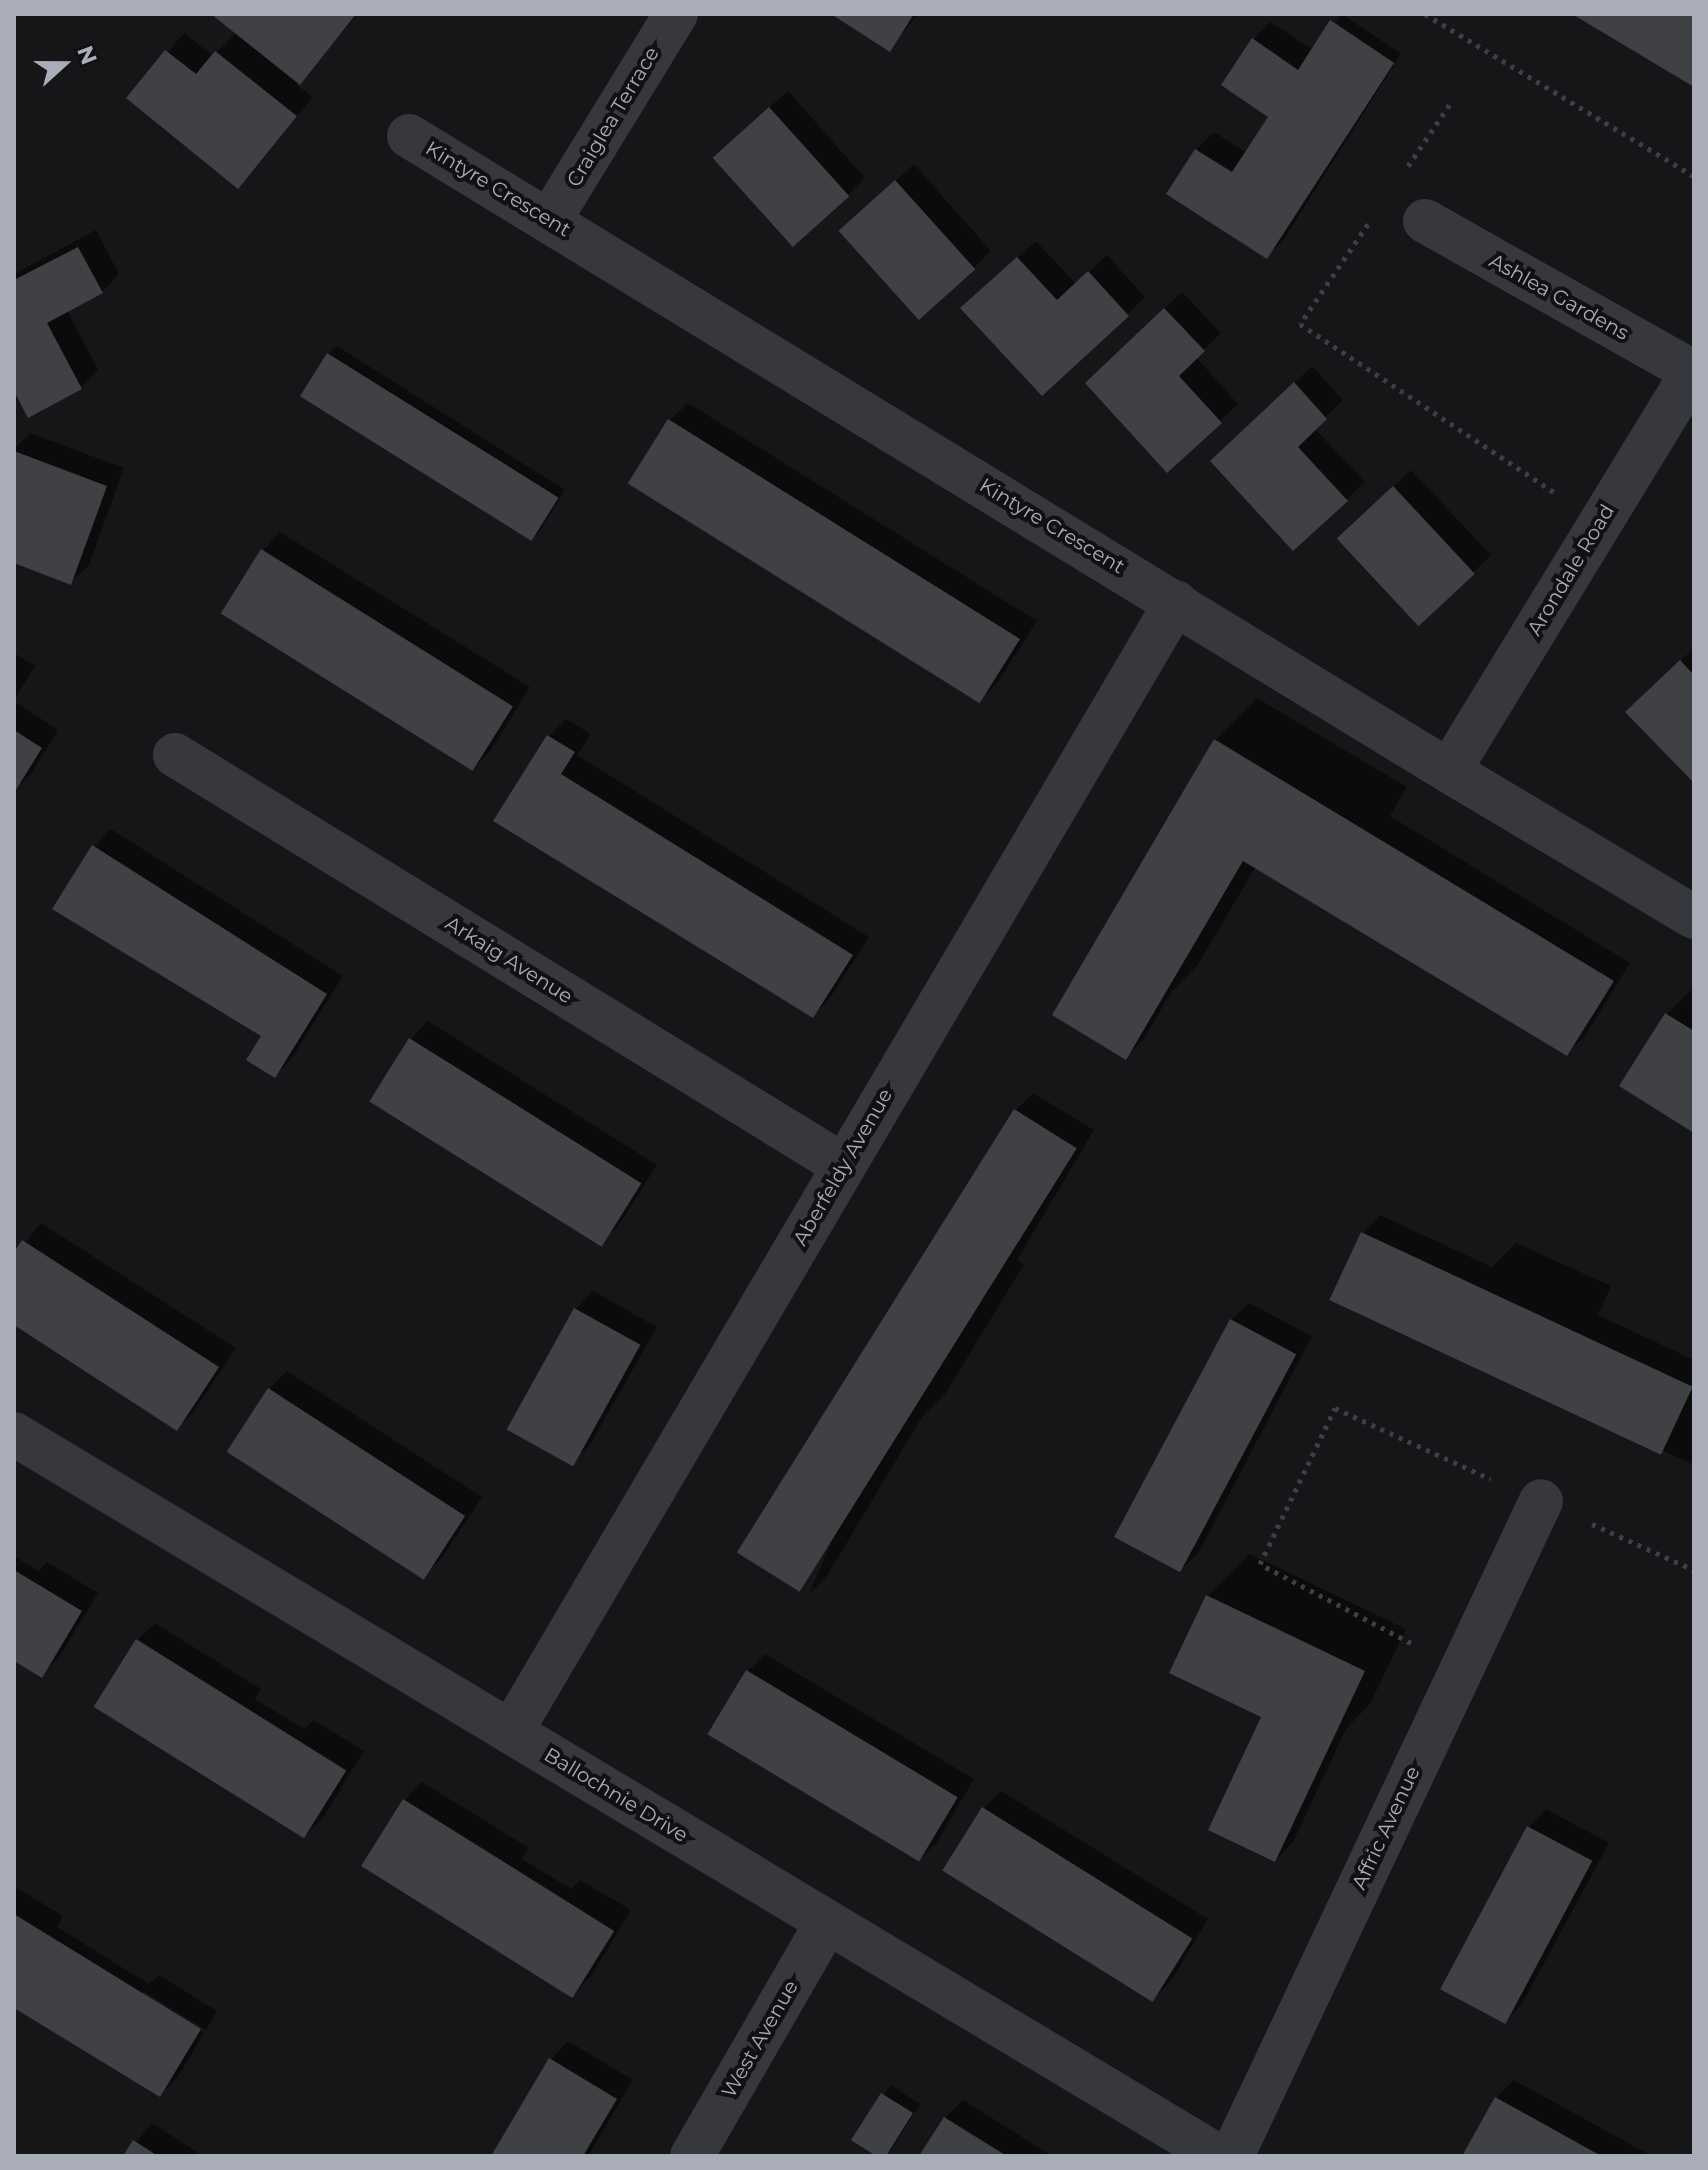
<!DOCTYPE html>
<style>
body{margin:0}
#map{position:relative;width:1708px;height:2170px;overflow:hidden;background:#161618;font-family:Montserrat,sans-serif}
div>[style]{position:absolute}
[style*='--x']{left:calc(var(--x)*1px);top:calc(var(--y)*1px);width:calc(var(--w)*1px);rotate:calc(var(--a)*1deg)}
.shadow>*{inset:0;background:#0007;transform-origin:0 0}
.building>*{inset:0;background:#404145;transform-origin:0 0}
.path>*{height:5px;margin-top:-2.5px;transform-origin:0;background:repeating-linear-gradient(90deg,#3d3f44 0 4px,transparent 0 10px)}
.street>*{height:44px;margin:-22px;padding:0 22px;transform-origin:22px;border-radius:22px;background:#37383d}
span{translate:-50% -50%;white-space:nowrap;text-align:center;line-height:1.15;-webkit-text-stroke:8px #111113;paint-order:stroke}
.street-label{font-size:20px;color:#a8adb8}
.frame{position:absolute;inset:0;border:16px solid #a8adb8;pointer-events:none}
.north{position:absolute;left:24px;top:24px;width:80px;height:80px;-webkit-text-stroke:6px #111113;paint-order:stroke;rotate:69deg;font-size:22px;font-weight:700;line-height:32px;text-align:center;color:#a8adb8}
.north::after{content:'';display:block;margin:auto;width:28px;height:36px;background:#a8adb8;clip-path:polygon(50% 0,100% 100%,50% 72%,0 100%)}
</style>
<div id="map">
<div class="shadow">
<i style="clip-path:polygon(214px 14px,357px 14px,297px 85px,313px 97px,238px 186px,129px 98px,184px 33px,213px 56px,237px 32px)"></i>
<i style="clip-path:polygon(835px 14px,918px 14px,890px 49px)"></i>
<i style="left:1342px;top:14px;width:71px;height:11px;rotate:34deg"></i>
<i style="clip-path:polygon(1271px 22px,1313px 50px,1331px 23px,1394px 65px,1284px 239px,1267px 256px,1196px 150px,1214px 132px,1247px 153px,1271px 116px,1253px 39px)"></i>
<i style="clip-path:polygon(788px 91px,865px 178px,847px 196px,732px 140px)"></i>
<i style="clip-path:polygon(914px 164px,991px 251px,973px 269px,859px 213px)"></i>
<i style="clip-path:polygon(96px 230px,119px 274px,102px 292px,67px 310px,98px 370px,81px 388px,14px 386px,14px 274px)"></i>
<i style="clip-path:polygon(1036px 241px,1076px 284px,1107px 255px,1145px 297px,1127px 315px,981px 290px)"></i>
<i style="clip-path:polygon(1182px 292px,1221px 333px,1196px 357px,1238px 404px,1220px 421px,1105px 366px)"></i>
<i style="clip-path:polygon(337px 346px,565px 490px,539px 532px,531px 541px,328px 354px)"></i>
<i style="clip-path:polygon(1312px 366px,1343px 400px,1314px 428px,1365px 482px,1293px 548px,1230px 444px)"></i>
<i style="clip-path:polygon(688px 403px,1037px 621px,998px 682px,980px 700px,670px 420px)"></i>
<i style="clip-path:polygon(30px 433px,124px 468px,89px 565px,71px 582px,14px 561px,14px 449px)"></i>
<i style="clip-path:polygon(1411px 470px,1491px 555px,1421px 623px,1357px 521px)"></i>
<i style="clip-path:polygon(280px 532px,530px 687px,491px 750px,474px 768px,263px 550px)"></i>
<i style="clip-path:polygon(1694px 648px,1694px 781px,1645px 694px)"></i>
<i style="clip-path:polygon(14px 653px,35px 666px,14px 700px)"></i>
<i style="clip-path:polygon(1257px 698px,1407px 787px,1390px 816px,1630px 963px,1585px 1036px,1567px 1053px,1256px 866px,1197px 966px,1172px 991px,1143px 1040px,1125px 1058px,1215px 740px)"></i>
<i style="clip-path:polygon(14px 701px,58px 730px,31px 774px,14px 790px)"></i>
<i style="clip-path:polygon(566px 719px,591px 734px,577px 755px,869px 937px,830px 998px,813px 1016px,495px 821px,549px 736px)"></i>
<i style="clip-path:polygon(111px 829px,343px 976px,292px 1058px,275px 1076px,264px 1035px,94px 847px)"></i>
<i style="clip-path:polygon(1694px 987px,1694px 1130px,1667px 1014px)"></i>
<i style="clip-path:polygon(428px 1021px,657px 1165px,618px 1226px,600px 1244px,372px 1102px,411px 1039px)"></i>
<i style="clip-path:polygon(1033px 1093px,1094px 1130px,1017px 1260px,1024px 1264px,946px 1393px,922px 1417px,827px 1576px,809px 1594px,1016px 1110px)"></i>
<i style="clip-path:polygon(1380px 1215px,1492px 1267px,1516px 1243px,1611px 1286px,1598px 1315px,1694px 1360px,1694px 1465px,1332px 1299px,1363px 1233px)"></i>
<i style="clip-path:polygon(41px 1223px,236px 1348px,194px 1411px,177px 1429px,14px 1323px,14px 1256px)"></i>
<i style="clip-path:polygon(593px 1291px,657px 1327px,590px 1445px,572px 1463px,576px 1309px)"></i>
<i style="clip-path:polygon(1249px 1303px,1312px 1336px,1199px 1552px,1181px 1570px,1231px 1320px)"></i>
<i style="clip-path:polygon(287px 1371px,482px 1497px,441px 1559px,423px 1577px,269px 1389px)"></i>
<i style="clip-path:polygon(1250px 1554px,1406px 1629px,1370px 1704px,1346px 1729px,1293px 1842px,1275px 1860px,1265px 1716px,1208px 1596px)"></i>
<i style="clip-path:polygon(14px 1556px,38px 1571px,47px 1562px,98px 1593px,59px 1657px,42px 1675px,14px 1658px)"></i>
<i style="clip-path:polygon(155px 1623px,261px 1689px,255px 1699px,304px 1729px,314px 1720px,364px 1751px,324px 1816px,307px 1834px,137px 1640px)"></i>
<i style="clip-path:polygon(765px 1654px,974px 1779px,937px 1842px,919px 1859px,747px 1672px)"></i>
<i style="clip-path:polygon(422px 1782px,529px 1848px,522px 1859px,571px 1889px,580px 1880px,631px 1910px,591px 1976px,574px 1993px,404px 1800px)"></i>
<i style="clip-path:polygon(1001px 1791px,1208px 1919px,1171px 1981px,1153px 1999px,983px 1809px)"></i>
<i style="clip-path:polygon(1546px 1809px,1609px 1843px,1522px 2004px,1505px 2022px,1529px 1827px)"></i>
<i style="clip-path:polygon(14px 1886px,63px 1916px,57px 1927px,149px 1984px,159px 1975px,217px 2011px,206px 2030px,143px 1991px,143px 1996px,204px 2033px,178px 2077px,160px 2095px,14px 2006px)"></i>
<i style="clip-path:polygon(568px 2041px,633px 2080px,588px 2156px,494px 2156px,551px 2059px)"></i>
<i style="clip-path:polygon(1514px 2080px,1652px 2156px,1464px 2156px,1496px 2098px)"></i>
<i style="clip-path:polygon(891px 2085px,920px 2104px,891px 2150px,879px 2156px,854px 2140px)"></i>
<i style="clip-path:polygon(963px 2100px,1052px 2156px,921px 2156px,945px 2118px)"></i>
<i style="clip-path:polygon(152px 2123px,203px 2156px,125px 2156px)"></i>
</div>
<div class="building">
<i style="clip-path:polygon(211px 14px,356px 14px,300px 85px)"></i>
<i style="clip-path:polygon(831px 14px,914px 14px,890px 52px)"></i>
<i style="clip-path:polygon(1572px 14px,1694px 14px,1694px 87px,1634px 51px)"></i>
<i style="clip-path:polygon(1330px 20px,1394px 63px,1267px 259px,1166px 194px,1195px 149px,1232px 172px,1268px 117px,1221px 85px,1252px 38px,1298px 70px)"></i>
<i style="clip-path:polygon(165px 50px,196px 74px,215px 51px,297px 116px,238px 189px,126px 98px)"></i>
<i style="left:769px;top:107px;width:120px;height:76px;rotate:48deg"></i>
<i style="left:895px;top:180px;width:120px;height:76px;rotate:48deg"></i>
<i style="clip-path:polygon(78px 247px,103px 293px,47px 323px,82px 389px,28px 418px,14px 391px,14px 280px)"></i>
<i style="clip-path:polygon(1017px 257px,1057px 300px,1088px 271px,1129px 316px,1042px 396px,960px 308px)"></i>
<i style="clip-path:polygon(1164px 308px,1205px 351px,1179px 376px,1222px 423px,1167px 473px,1085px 383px)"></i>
<i style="left:327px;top:353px;width:273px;height:51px;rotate:32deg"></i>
<i style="clip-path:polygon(1294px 382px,1327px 419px,1298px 447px,1348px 501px,1293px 551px,1210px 461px)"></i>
<i style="left:668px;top:419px;width:415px;height:76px;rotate:32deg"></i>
<i style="clip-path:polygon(14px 451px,107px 486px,71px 585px,14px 563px)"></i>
<i style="left:1393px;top:486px;width:120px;height:77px;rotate:47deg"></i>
<i style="left:261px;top:549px;width:297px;height:76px;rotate:32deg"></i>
<i style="clip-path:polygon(1680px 660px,1694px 675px,1694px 783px,1625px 712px)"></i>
<i style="clip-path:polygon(14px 730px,42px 748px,14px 793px)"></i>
<i style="clip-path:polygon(547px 735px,575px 752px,561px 774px,853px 955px,813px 1018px,493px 821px)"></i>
<i style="clip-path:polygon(1214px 739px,1614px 981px,1567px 1056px,1243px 861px,1126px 1060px,1052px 1015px)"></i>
<i style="clip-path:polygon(92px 845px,327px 994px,275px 1078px,246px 1060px,261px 1036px,52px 909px)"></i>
<i style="clip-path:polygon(1665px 1013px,1694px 1031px,1694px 1133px,1619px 1086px)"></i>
<i style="left:409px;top:1038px;width:274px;height:75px;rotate:32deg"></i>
<i style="left:1014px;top:1109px;width:74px;height:523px;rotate:32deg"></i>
<i style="left:1361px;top:1232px;width:366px;height:75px;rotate:25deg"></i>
<i style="clip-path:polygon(22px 1240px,219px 1367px,177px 1431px,14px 1325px,14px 1252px)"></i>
<i style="left:574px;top:1308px;width:76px;height:139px;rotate:29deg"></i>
<i style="left:1230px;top:1319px;width:75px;height:247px;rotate:28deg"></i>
<i style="left:268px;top:1388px;width:235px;height:76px;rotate:33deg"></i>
<i style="clip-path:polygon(14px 1570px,82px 1611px,42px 1678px,14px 1661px)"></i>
<i style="clip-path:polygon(1206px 1595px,1365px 1671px,1275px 1862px,1208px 1830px,1261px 1717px,1169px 1673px)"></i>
<i style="left:136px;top:1639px;width:248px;height:80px;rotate:32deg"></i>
<i style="left:746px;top:1670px;width:247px;height:75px;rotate:31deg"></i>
<i style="left:403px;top:1799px;width:249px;height:79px;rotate:32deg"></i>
<i style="left:982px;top:1807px;width:248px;height:75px;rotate:32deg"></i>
<i style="left:1527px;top:1826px;width:74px;height:185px;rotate:28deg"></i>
<i style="clip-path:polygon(14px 1914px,201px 2029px,160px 2097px,14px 2008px)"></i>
<i style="clip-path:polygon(549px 2058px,617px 2099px,583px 2156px,491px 2156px)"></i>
<i style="clip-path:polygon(881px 2093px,913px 2113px,886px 2156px,876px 2156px,851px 2140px)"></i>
<i style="clip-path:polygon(1495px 2097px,1594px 2152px,1602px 2156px,1462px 2156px)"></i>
<i style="clip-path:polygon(944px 2117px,989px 2145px,1007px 2156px,919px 2156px)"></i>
<i style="clip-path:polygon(133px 2140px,158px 2156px,123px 2156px)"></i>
</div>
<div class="path">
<i style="--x:1425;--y:14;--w:314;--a:31.1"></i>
<i style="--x:1408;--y:166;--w:75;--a:-55.9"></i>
<i style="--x:1368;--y:224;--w:121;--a:124.2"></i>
<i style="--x:1300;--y:324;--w:305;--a:33.5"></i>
<i style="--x:1592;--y:1524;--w:112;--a:24.3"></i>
<i style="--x:1411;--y:1643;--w:170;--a:-152.4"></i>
<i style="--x:1260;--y:1564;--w:173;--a:-64.3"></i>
<i style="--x:1335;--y:1408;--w:171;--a:24.5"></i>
</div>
<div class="street">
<i style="--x:409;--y:136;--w:1219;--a:31.41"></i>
<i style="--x:1449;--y:771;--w:285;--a:30.8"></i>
<i style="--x:549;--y:221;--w:243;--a:-58.5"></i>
<i style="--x:1425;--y:221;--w:308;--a:29.4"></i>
<i style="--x:175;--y:755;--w:785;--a:31.56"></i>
<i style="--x:1449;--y:771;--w:471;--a:-58.6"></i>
<i style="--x:14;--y:1434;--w:1404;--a:30.95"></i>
<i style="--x:511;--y:1732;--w:1311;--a:-59.52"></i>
<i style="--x:692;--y:2156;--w:270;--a:-60"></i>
<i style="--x:1232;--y:2156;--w:724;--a:-64.74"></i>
</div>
<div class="street-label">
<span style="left:613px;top:117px;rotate:-59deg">Craiglea Terrace</span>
<span style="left:498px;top:189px;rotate:31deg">Kintyre Crescent</span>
<span style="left:1559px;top:297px;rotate:29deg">Ashlea Gardens</span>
<span style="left:1052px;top:526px;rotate:31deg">Kintyre Crescent</span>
<span style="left:1571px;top:570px;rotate:-59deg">Arondale Road</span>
<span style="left:509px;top:960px;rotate:32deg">Arkaig Avenue</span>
<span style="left:843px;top:1167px;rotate:-60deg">Aberfeldy Avenue</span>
<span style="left:616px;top:1795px;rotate:31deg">Ballochnie Drive</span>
<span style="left:1386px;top:1828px;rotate:-65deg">Affric Avenue</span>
<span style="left:760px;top:2039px;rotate:-60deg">West Avenue</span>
</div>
<div class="frame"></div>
<div class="north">N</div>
</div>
